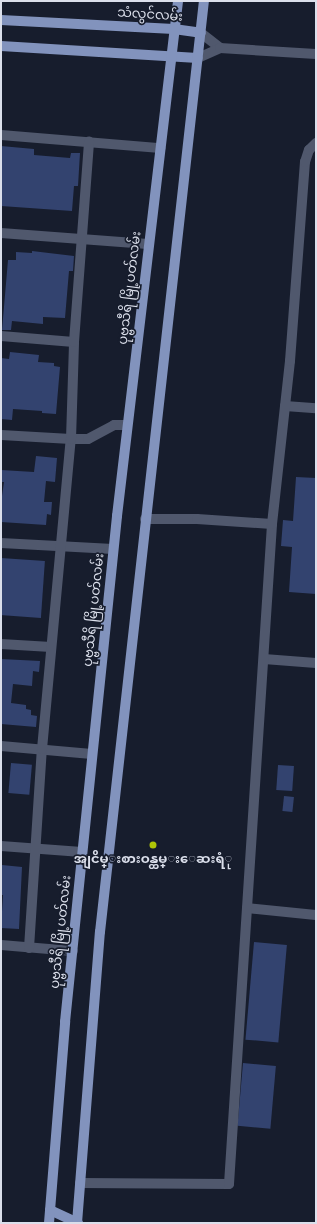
<!DOCTYPE html>
<meta charset="utf-8">
<style>
body{margin:0}
#map{position:relative;width:317px;height:1224px;overflow:hidden;background:#171d2d;font-family:Arial,"Noto Sans Myanmar",sans-serif}
div>[style]{position:absolute}
[style*='--x']{left:calc(var(--x)*1px);top:calc(var(--y)*1px);width:calc(var(--w)*1px);rotate:calc(var(--a)*1deg)}
.building>*{inset:0;background:#33436f;transform-origin:0 0}
.minor>*{height:10px;margin:-5px;padding:0 5px;transform-origin:5px;border-radius:5px;background:#50586d}
.major>*{height:10px;margin:-5px;padding:0 5px;transform-origin:5px;border-radius:5px;background:#8293bd}
.dots>*{width:11px;height:11px;translate:-50% -50%;box-sizing:border-box;border:2px solid #171d2d;border-radius:50%}
span{translate:-50% -50%;white-space:nowrap;text-align:center;line-height:1.15;-webkit-text-stroke:3.5px #171d2d;paint-order:stroke}
.street-label{font-size:13px;color:#dbdfeb}
.poi-label{font-size:13px;color:#dbdfeb;font-weight:700}
.frame{position:absolute;inset:0;border:2px solid #dbdfeb;pointer-events:none}
</style>
<div id="map">
<div class="building">
<i style="clip-path:polygon(1px 146px,34px 149px,34px 155px,70px 158px,71px 153px,80px 153px,78px 186px,74px 186px,72px 211px,1px 206px)"></i>
<i style="clip-path:polygon(32px 251px,74px 256px,73px 271px,69px 271px,65px 318px,43px 317px,43px 324px,12px 321px,11px 330px,2px 330px,8px 260px,16px 260px,16px 252px,32px 253px)"></i>
<i style="clip-path:polygon(10px 352px,39px 355px,38px 362px,54px 363px,54px 366px,60px 367px,56px 414px,42px 413px,42px 411px,13px 409px,12px 420px,1px 419px,1px 358px,9px 359px)"></i>
<i style="clip-path:polygon(36px 456px,57px 458px,55px 482px,46px 481px,44px 502px,52px 502px,51px 515px,47px 514px,46px 525px,1px 522px,1px 503px,4px 482px,1px 482px,1px 470px,34px 472px)"></i>
<i style="clip-path:polygon(296px 477px,316px 478px,316px 594px,289px 592px,292px 547px,281px 546px,283px 520px,293px 521px)"></i>
<i style="left:1px;top:558px;width:44px;height:57px;rotate:4deg"></i>
<i style="clip-path:polygon(1px 659px,40px 661px,39px 672px,33px 671px,32px 686px,13px 684px,11px 703px,26px 705px,26px 709px,31px 710px,31px 715px,37px 716px,36px 727px,1px 724px)"></i>
<i style="left:11px;top:763px;width:21px;height:30px;rotate:5deg"></i>
<i style="left:278px;top:765px;width:16px;height:25px;rotate:4deg"></i>
<i style="left:284px;top:796px;width:10px;height:15px;rotate:6deg"></i>
<i style="clip-path:polygon(2px 865px,22px 867px,19px 929px,1px 928px,3px 895px,1px 895px)"></i>
<i style="left:254px;top:942px;width:33px;height:98px;rotate:5deg"></i>
<i style="left:243px;top:1063px;width:33px;height:63px;rotate:5deg"></i>
</div>
<div class="minor">
<i style="--x:201;--y:33;--w:24;--a:38"></i>
<i style="--x:198;--y:58;--w:24;--a:-24"></i>
<i style="--x:220;--y:48;--w:96;--a:3.6"></i>
<i style="--x:1;--y:135;--w:160;--a:4.7"></i>
<i style="--x:1;--y:233;--w:147;--a:4.3"></i>
<i style="--x:1;--y:336;--w:73;--a:4.7"></i>
<i style="--x:285;--y:406;--w:31;--a:4"></i>
<i style="--x:1;--y:435;--w:70;--a:3.3"></i>
<i style="--x:71;--y:439;--w:17;--a:0"></i>
<i style="--x:88;--y:439;--w:30;--a:-28"></i>
<i style="--x:114;--y:425;--w:12;--a:0"></i>
<i style="--x:145;--y:519;--w:52;--a:0"></i>
<i style="--x:197;--y:519;--w:75;--a:3.8"></i>
<i style="--x:1;--y:543;--w:112;--a:3.1"></i>
<i style="--x:1;--y:644;--w:50;--a:3.4"></i>
<i style="--x:264;--y:659;--w:52;--a:4.4"></i>
<i style="--x:1;--y:746;--w:91;--a:5"></i>
<i style="--x:1;--y:846;--w:81;--a:4.2"></i>
<i style="--x:247;--y:908;--w:69;--a:5.8"></i>
<i style="--x:1;--y:945;--w:72;--a:4.8"></i>
<i style="--x:29;--y:948;--w:199;--a:-86.3"></i>
<i style="--x:42;--y:749;--w:311;--a:-84.7"></i>
<i style="--x:71;--y:439;--w:97;--a:-88.2"></i>
<i style="--x:74;--y:342;--w:201;--a:-85.7"></i>
<i style="--x:80;--y:1183;--w:149;--a:0.4"></i>
<i style="--x:229;--y:1184;--w:661;--a:-86.27"></i>
<i style="--x:272;--y:524;--w:164;--a:-83.7"></i>
<i style="--x:290;--y:361;--w:200;--a:-85.7"></i>
<i style="--x:305;--y:162;--w:13;--a:-72"></i>
<i style="--x:309;--y:150;--w:10;--a:-45"></i>
</div>
<div class="major">
<i style="--x:1;--y:20;--w:173;--a:3"></i>
<i style="--x:174;--y:29;--w:27;--a:8"></i>
<i style="--x:1;--y:46;--w:197;--a:3.5"></i>
<i style="--x:50;--y:1210;--w:31;--a:25"></i>
<i style="--x:49;--y:1223;--w:202;--a:-85.4"></i>
<i style="--x:65;--y:1022;--w:509;--a:-84.13"></i>
<i style="--x:117;--y:516;--w:519;--a:-83.24"></i>
<i style="--x:77;--y:1223;--w:292;--a:-85.5"></i>
<i style="--x:100;--y:932;--w:937;--a:-83.63"></i>
</div>
<div class="dots">
<i style="left:153px;top:845px;background:#afc507"></i>
</div>
<div class="street-label">
<span style="left:150px;top:15px;rotate:4deg">သံလွင်လမ်း</span>
<span style="left:130px;top:288px;rotate:-83deg">ပုဗ္ဗသီရိ မြို့ပတ်လမ်း</span>
<span style="left:94px;top:610px;rotate:-84deg">ပုဗ္ဗသီရိ မြို့ပတ်လမ်း</span>
<span style="left:61px;top:932px;rotate:-84deg">ပုဗ္ဗသီရိ မြို့ပတ်လမ်း</span>
</div>
<div class="poi-label">
<span style="left:153px;top:859px">အျငိမ္းစားဝန္ထမ္းေဆးရံု</span>
</div>
<div class="frame"></div>
</div>
